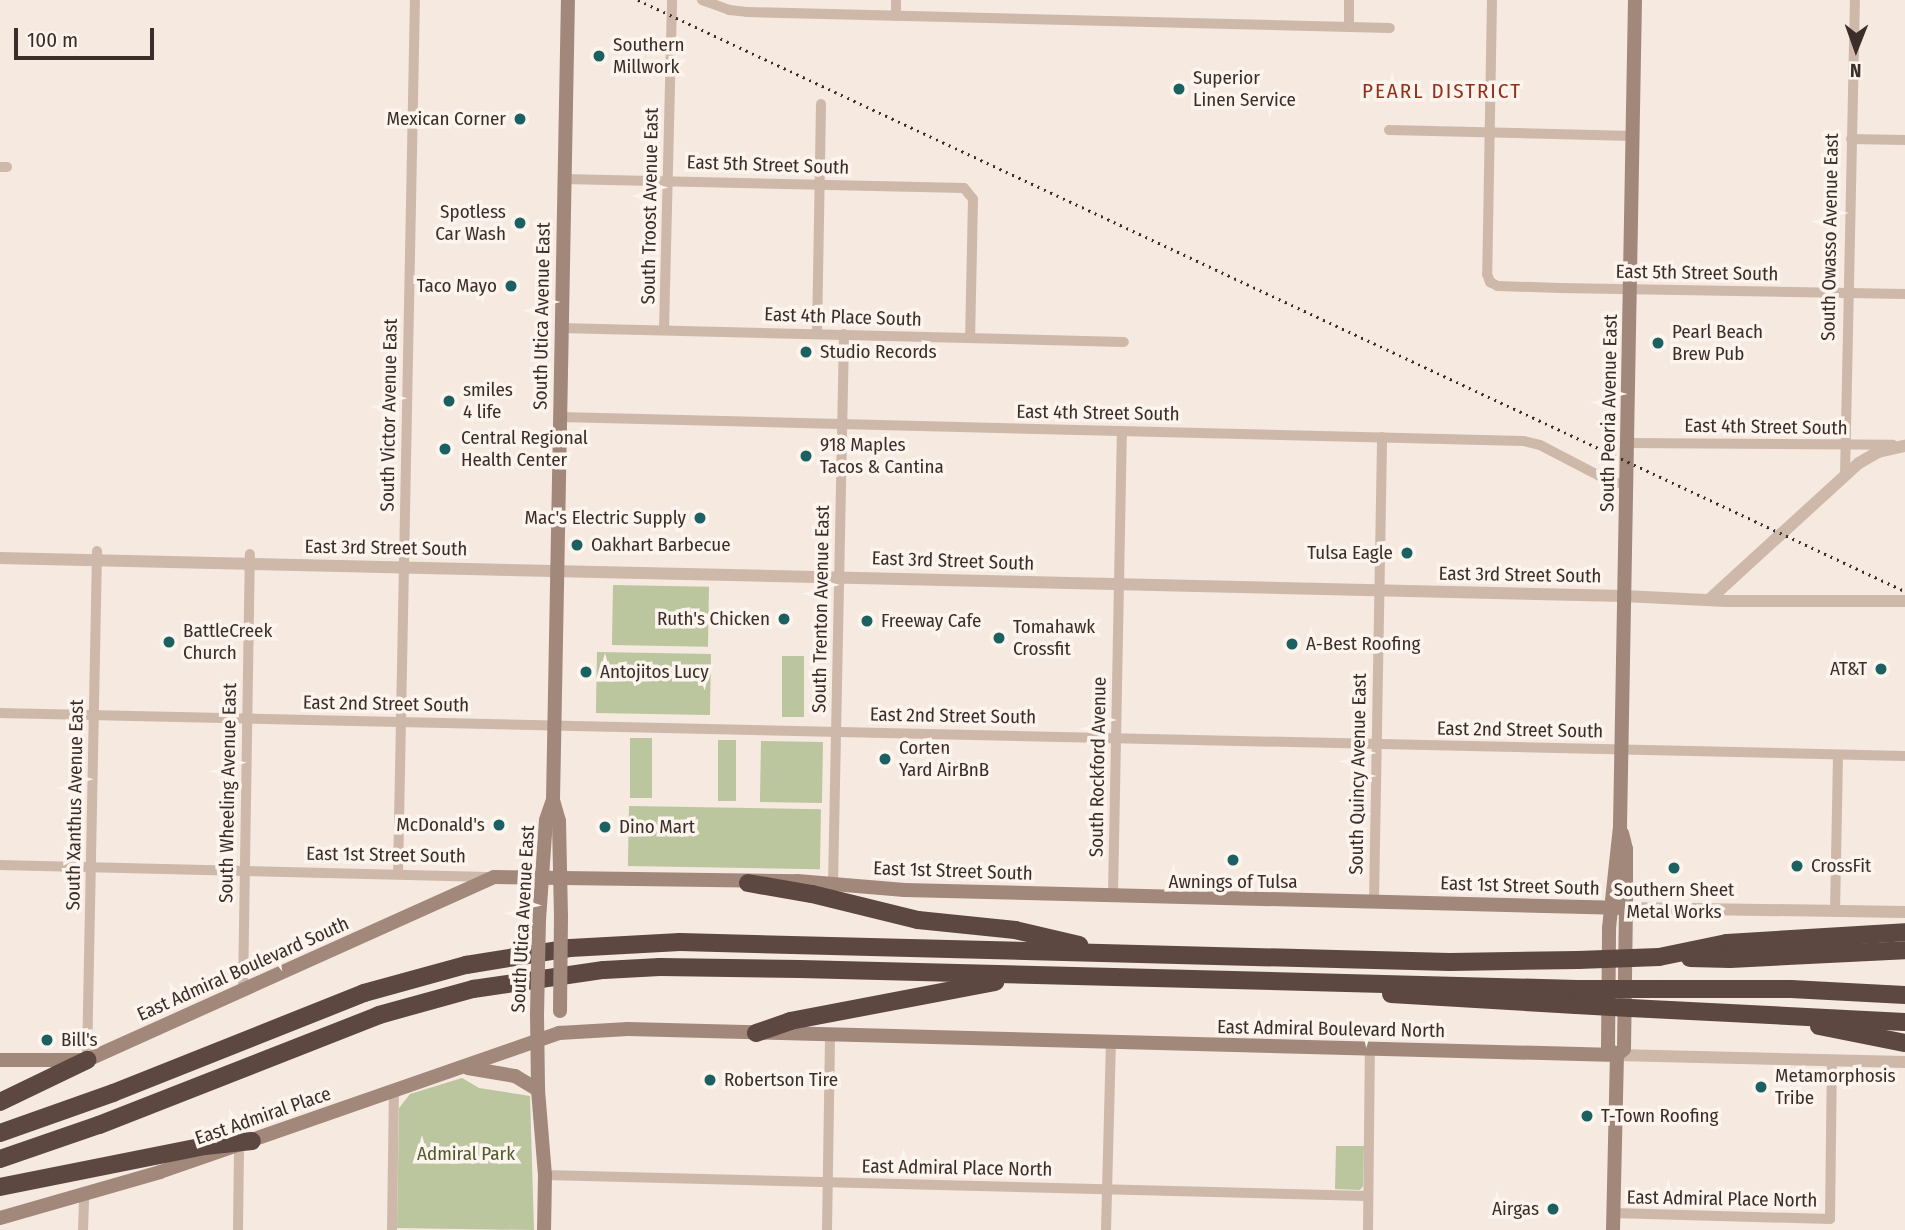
<!DOCTYPE html>
<style>
body{margin:0}
#map{position:relative;width:1905px;height:1230px;overflow:hidden;background:#f5e9e0;font-family:"Fira Sans Condensed",sans-serif}
div>[style]{position:absolute}
[style*='--x']{left:calc(var(--x)*1px);top:calc(var(--y)*1px);width:calc(var(--w)*1px);rotate:calc(var(--a)*1deg)}
.green>*{inset:0;background:#bbc59e;transform-origin:0 0}
.minor>*{height:10px;margin:-5px;padding:0 5px;transform-origin:5px;border-radius:5px;background:#ceb8aa}
.tertiary>*{height:12px;margin:-6px;padding:0 6px;transform-origin:6px;border-radius:6px;background:#ceb8aa}
.secondary>*{height:14px;margin:-7px;padding:0 7px;transform-origin:7px;border-radius:7px;background:#a2877b}
.motorway>*{height:18px;margin:-9px;padding:0 9px;transform-origin:9px;border-radius:9px;background:#5d4741}
.rail>*{height:2.5px;margin-top:-1.25px;transform-origin:0;background:repeating-linear-gradient(90deg,#3b2e2a 0 2px,transparent 0 7px)}
.secondary-bridge>*{height:14px;margin:-7px;padding:0 7px;transform-origin:7px;border-radius:7px;background:#a2877b}
.motorway-bridge>*{height:18px;margin:-9px;padding:0 9px;transform-origin:9px;border-radius:9px;background:#5d4741}
.dots>*{width:19px;height:19px;translate:-50% -50%;box-sizing:border-box;border:4px solid #fcf4ed;border-radius:50%}
span{translate:-50% -50%;white-space:nowrap;text-align:center;line-height:1.15;-webkit-text-stroke:7px #fcf4ed;paint-order:stroke}
.poi-label{font-size:19px;color:#3b2e2a}
.left{translate:0 -50%;text-align:left}
.right{translate:-100% -50%;text-align:right}
.street-label{font-size:19px;color:#3b2e2a}
.park-label{font-size:19px;color:#4d5c2c}
.neighbourhood-label{font-size:21px;color:#91311d;letter-spacing:2px}
.north{position:absolute;left:1821px;top:14px;width:70px;height:70px;-webkit-text-stroke:5px #fcf4ed;paint-order:stroke;rotate:181deg;font-size:19px;font-weight:700;line-height:28px;text-align:center;color:#3b2e2a}
.north::after{content:'';display:block;margin:auto;width:24px;height:32px;background:#3b2e2a;clip-path:polygon(50% 0,100% 100%,50% 72%,0 100%)}
.scale{position:absolute;left:14px;top:28px;width:140px;height:32px;box-sizing:border-box;border:4px solid #3b2e2a;border-top:0;padding-left:9px;font-size:21px;line-height:24px;white-space:nowrap;color:#3b2e2a;-webkit-text-stroke:5px #fcf4ed;paint-order:stroke}
</style>
<div id="map">
<div class="green">
<i style="left:613px;top:585px;width:96px;height:60px;rotate:1deg"></i>
<i style="left:597px;top:652px;width:114px;height:61px;rotate:1deg"></i>
<i style="left:782px;top:656px;width:22px;height:61px"></i>
<i style="left:630px;top:738px;width:22px;height:60px"></i>
<i style="left:718px;top:740px;width:18px;height:61px"></i>
<i style="left:761px;top:741px;width:62px;height:61px;rotate:1deg"></i>
<i style="left:629px;top:806px;width:192px;height:60px;rotate:1deg"></i>
<i style="clip-path:polygon(462px 1078px,479px 1088px,530px 1096px,534px 1230px,397px 1228px,399px 1108px,410px 1094px)"></i>
<i style="clip-path:polygon(1336px 1146px,1364px 1146px,1363px 1186px,1360px 1190px,1335px 1189px)"></i>
</div>
<div class="minor">
<i style="--x:702;--y:0;--w:29;--a:20"></i>
<i style="--x:729;--y:10;--w:18;--a:6"></i>
<i style="--x:747;--y:12;--w:643;--a:1.43"></i>
<i style="--x:1492;--y:0;--w:274;--a:91"></i>
<i style="--x:1487;--y:274;--w:9;--a:69"></i>
<i style="--x:1490;--y:282;--w:9;--a:27"></i>
<i style="--x:1498;--y:286;--w:62;--a:1.8"></i>
<i style="--x:1560;--y:288;--w:345;--a:1"></i>
<i style="--x:896;--y:16;--w:16;--a:-90"></i>
<i style="--x:1349;--y:27;--w:27;--a:-90"></i>
<i style="--x:1389;--y:130;--w:245;--a:1.4"></i>
<i style="--x:1851;--y:139;--w:54;--a:1.1"></i>
<i style="--x:0;--y:167;--w:7;--a:0"></i>
<i style="--x:563;--y:179;--w:401;--a:1.3"></i>
<i style="--x:964;--y:188;--w:14;--a:51"></i>
<i style="--x:973;--y:199;--w:139;--a:91.2"></i>
<i style="--x:560;--y:328;--w:564;--a:1.42"></i>
<i style="--x:664;--y:330;--w:330;--a:-88.6"></i>
<i style="--x:817;--y:334;--w:230;--a:-89"></i>
<i style="--x:560;--y:417;--w:964;--a:1.43"></i>
<i style="--x:1524;--y:441;--w:16;--a:14"></i>
<i style="--x:1540;--y:445;--w:80;--a:27.5"></i>
<i style="--x:1611;--y:482;--w:15;--a:8"></i>
<i style="--x:1627;--y:443;--w:266;--a:0.4"></i>
<i style="--x:1845;--y:475;--w:475;--a:-88.8"></i>
<i style="--x:0;--y:713;--w:1905;--a:1.29"></i>
<i style="--x:0;--y:865;--w:489;--a:1.4"></i>
<i style="--x:398;--y:874;--w:874;--a:-88.89"></i>
<i style="--x:833;--y:884;--w:550;--a:-88.85"></i>
<i style="--x:1113;--y:895;--w:464;--a:-88.9"></i>
<i style="--x:1374;--y:901;--w:464;--a:-89"></i>
<i style="--x:1835;--y:912;--w:157;--a:-88.9"></i>
<i style="--x:243;--y:991;--w:437;--a:-89.1"></i>
<i style="--x:87;--y:1060;--w:509;--a:-88.87"></i>
<i style="--x:545;--y:1175;--w:823;--a:1.46"></i>
<i style="--x:1613;--y:1213;--w:217;--a:1.6"></i>
<i style="--x:1830;--y:1219;--w:158;--a:-89.3"></i>
<i style="--x:83;--y:1230;--w:37;--a:-88"></i>
<i style="--x:238;--y:1230;--w:85;--a:-89.3"></i>
<i style="--x:392;--y:1230;--w:139;--a:-89.2"></i>
<i style="--x:827;--y:1230;--w:194;--a:-89.1"></i>
<i style="--x:1106;--y:1230;--w:187;--a:-88.5"></i>
<i style="--x:1368;--y:1230;--w:180;--a:-89.4"></i>
</div>
<div class="tertiary">
<i style="--x:0;--y:558;--w:1624;--a:1.34"></i>
<i style="--x:1624;--y:596;--w:102;--a:2.8"></i>
<i style="--x:1726;--y:601;--w:179;--a:0"></i>
<i style="--x:1711;--y:598;--w:200;--a:-42.4"></i>
<i style="--x:1859;--y:463;--w:22;--a:-30"></i>
<i style="--x:1878;--y:452;--w:28;--a:-13"></i>
<i style="--x:1626;--y:908;--w:279;--a:0.8"></i>
<i style="--x:1617;--y:1055;--w:288;--a:1.4"></i>
</div>
<div class="secondary">
<i style="--x:561;--y:917;--w:96;--a:-91.2"></i>
<i style="--x:559;--y:821;--w:22;--a:-106"></i>
<i style="--x:553;--y:800;--w:800;--a:-88.93"></i>
<i style="--x:539;--y:920;--w:100;--a:-86"></i>
<i style="--x:546;--y:820;--w:21;--a:-71"></i>
<i style="--x:537;--y:1015;--w:75;--a:89.2"></i>
<i style="--x:538;--y:1090;--w:85;--a:85.3"></i>
<i style="--x:545;--y:1175;--w:55;--a:91"></i>
<i style="--x:1617;--y:1055;--w:11;--a:-146"></i>
<i style="--x:1608;--y:1049;--w:121;--a:-89.5"></i>
<i style="--x:1609;--y:928;--w:103;--a:-83.8"></i>
<i style="--x:1620;--y:826;--w:826;--a:-88.96"></i>
<i style="--x:1617;--y:1055;--w:9;--a:-41"></i>
<i style="--x:1624;--y:1049;--w:141;--a:-89.2"></i>
<i style="--x:1626;--y:908;--w:59;--a:-90"></i>
<i style="--x:1626;--y:849;--w:16;--a:-104"></i>
<i style="--x:0;--y:1060;--w:87;--a:0"></i>
<i style="--x:87;--y:1060;--w:446;--a:-24.2"></i>
<i style="--x:494;--y:877;--w:303;--a:0.8"></i>
<i style="--x:797;--y:881;--w:108;--a:4.8"></i>
<i style="--x:905;--y:890;--w:721;--a:1.43"></i>
<i style="--x:468;--y:1068;--w:48;--a:9.7"></i>
<i style="--x:515;--y:1076;--w:27;--a:31"></i>
<i style="--x:0;--y:1218;--w:166;--a:-16"></i>
<i style="--x:160;--y:1172;--w:423;--a:-19.2"></i>
<i style="--x:559;--y:1033;--w:69;--a:-3.3"></i>
<i style="--x:628;--y:1029;--w:989;--a:1.51"></i>
<i style="--x:1613;--y:1230;--w:175;--a:-88.7"></i>
</div>
<div class="motorway">
<i style="--x:748;--y:883;--w:65;--a:9.8"></i>
<i style="--x:812;--y:894;--w:109;--a:13.8"></i>
<i style="--x:918;--y:920;--w:98;--a:5.9"></i>
<i style="--x:1015;--y:930;--w:66;--a:13.2"></i>
<i style="--x:1659;--y:957;--w:69;--a:-11.6"></i>
<i style="--x:1727;--y:943;--w:178;--a:-3.5"></i>
<i style="--x:1690;--y:958;--w:40;--a:1.4"></i>
<i style="--x:1730;--y:959;--w:175;--a:-2.9"></i>
<i style="--x:1658;--y:989;--w:133;--a:0"></i>
<i style="--x:1791;--y:989;--w:114;--a:3"></i>
<i style="--x:1391;--y:994;--w:185;--a:3.4"></i>
<i style="--x:1630;--y:1008;--w:275;--a:2.9"></i>
<i style="--x:1819;--y:1026;--w:88;--a:11.2"></i>
<i style="--x:756;--y:1033;--w:36;--a:-19"></i>
<i style="--x:790;--y:1021;--w:209;--a:-10.8"></i>
<i style="--x:0;--y:1102;--w:97;--a:-25.8"></i>
<i style="--x:0;--y:1133;--w:120;--a:-19.5"></i>
<i style="--x:113;--y:1093;--w:270;--a:-21.7"></i>
<i style="--x:364;--y:993;--w:106;--a:-15.4"></i>
<i style="--x:466;--y:965;--w:105;--a:-9.3"></i>
<i style="--x:570;--y:948;--w:110;--a:-3.1"></i>
<i style="--x:680;--y:942;--w:770;--a:1.49"></i>
<i style="--x:1450;--y:962;--w:128;--a:-0.9"></i>
<i style="--x:0;--y:1159;--w:105;--a:-19"></i>
<i style="--x:99;--y:1125;--w:301;--a:-21.4"></i>
<i style="--x:379;--y:1015;--w:98;--a:-15.5"></i>
<i style="--x:473;--y:989;--w:132;--a:-8.3"></i>
<i style="--x:604;--y:970;--w:56;--a:-3.1"></i>
<i style="--x:660;--y:967;--w:140;--a:0.8"></i>
<i style="--x:800;--y:969;--w:777;--a:1.47"></i>
<i style="--x:0;--y:1187;--w:209;--a:-11.3"></i>
<i style="--x:205;--y:1146;--w:47;--a:-6.1"></i>
</div>
<div class="rail">
<i style="--x:638;--y:0;--w:1398;--a:25.01"></i>
</div>
<div class="secondary-bridge">
<i style="--x:560;--y:1011;--w:94;--a:-89.4"></i>
<i style="--x:537;--y:1015;--w:95;--a:-88.8"></i>
</div>
<div class="motorway-bridge">
<i style="--x:1578;--y:960;--w:81;--a:-2.1"></i>
<i style="--x:1577;--y:989;--w:81;--a:0"></i>
<i style="--x:1576;--y:1005;--w:54;--a:3.2"></i>
</div>
<div class="dots">
<i style="left:599px;top:56px;background:#1c6161"></i>
<i style="left:1179px;top:89px;background:#1c6161"></i>
<i style="left:520px;top:119px;background:#1c6161"></i>
<i style="left:520px;top:223px;background:#1c6161"></i>
<i style="left:511px;top:286px;background:#1c6161"></i>
<i style="left:1658px;top:343px;background:#1c6161"></i>
<i style="left:806px;top:352px;background:#1c6161"></i>
<i style="left:449px;top:401px;background:#1c6161"></i>
<i style="left:445px;top:449px;background:#1c6161"></i>
<i style="left:806px;top:456px;background:#1c6161"></i>
<i style="left:700px;top:518px;background:#1c6161"></i>
<i style="left:577px;top:545px;background:#1c6161"></i>
<i style="left:1407px;top:553px;background:#1c6161"></i>
<i style="left:784px;top:619px;background:#1c6161"></i>
<i style="left:867px;top:621px;background:#1c6161"></i>
<i style="left:999px;top:638px;background:#1c6161"></i>
<i style="left:169px;top:642px;background:#1c6161"></i>
<i style="left:1292px;top:644px;background:#1c6161"></i>
<i style="left:1881px;top:669px;background:#1c6161"></i>
<i style="left:586px;top:672px;background:#1c6161"></i>
<i style="left:885px;top:759px;background:#1c6161"></i>
<i style="left:499px;top:825px;background:#1c6161"></i>
<i style="left:605px;top:827px;background:#1c6161"></i>
<i style="left:1233px;top:860px;background:#1c6161"></i>
<i style="left:1797px;top:866px;background:#1c6161"></i>
<i style="left:1674px;top:868px;background:#1c6161"></i>
<i style="left:47px;top:1040px;background:#1c6161"></i>
<i style="left:710px;top:1080px;background:#1c6161"></i>
<i style="left:1761px;top:1087px;background:#1c6161"></i>
<i style="left:1587px;top:1116px;background:#1c6161"></i>
<i style="left:1553px;top:1209px;background:#1c6161"></i>
</div>
<div class="poi-label">
<span class="left" style="left:613px;top:56px">Southern<br>Millwork</span>
<span class="left" style="left:1193px;top:89px">Superior<br>Linen Service</span>
<span class="right" style="left:506px;top:119px">Mexican Corner</span>
<span class="right" style="left:506px;top:223px">Spotless<br>Car Wash</span>
<span class="right" style="left:497px;top:286px">Taco Mayo</span>
<span class="left" style="left:1672px;top:343px">Pearl Beach<br>Brew Pub</span>
<span class="left" style="left:820px;top:352px">Studio Records</span>
<span class="left" style="left:463px;top:401px">smiles<br>4 life</span>
<span class="left" style="left:461px;top:449px">Central Regional<br>Health Center</span>
<span class="left" style="left:820px;top:456px">918 Maples<br>Tacos &amp; Cantina</span>
<span class="right" style="left:686px;top:518px">Mac's Electric Supply</span>
<span class="left" style="left:591px;top:545px">Oakhart Barbecue</span>
<span class="right" style="left:1393px;top:553px">Tulsa Eagle</span>
<span class="right" style="left:770px;top:619px">Ruth's Chicken</span>
<span class="left" style="left:881px;top:621px">Freeway Cafe</span>
<span class="left" style="left:1013px;top:638px">Tomahawk<br>Crossfit</span>
<span class="left" style="left:183px;top:642px">BattleCreek<br>Church</span>
<span class="left" style="left:1306px;top:644px">A-Best Roofing</span>
<span class="right" style="left:1867px;top:669px">AT&amp;T</span>
<span class="left" style="left:600px;top:672px">Antojitos Lucy</span>
<span class="left" style="left:899px;top:759px">Corten<br>Yard AirBnB</span>
<span class="right" style="left:485px;top:825px">McDonald's</span>
<span class="left" style="left:619px;top:827px">Dino Mart</span>
<span class="left" style="left:1811px;top:866px">CrossFit</span>
<span style="left:1233px;top:882px">Awnings of Tulsa</span>
<span style="left:1674px;top:901px">Southern Sheet<br>Metal Works</span>
<span class="left" style="left:61px;top:1040px">Bill's</span>
<span class="left" style="left:1775px;top:1087px">Metamorphosis<br>Tribe</span>
<span class="left" style="left:724px;top:1080px">Robertson Tire</span>
<span class="left" style="left:1601px;top:1116px">T-Town Roofing</span>
<span class="right" style="left:1539px;top:1209px">Airgas</span>
</div>
<div class="street-label">
<span style="left:768px;top:165px;rotate:2deg">East 5th Street South</span>
<span style="left:650px;top:206px;rotate:-89deg">South Troost Avenue East</span>
<span style="left:1830px;top:237px;rotate:-89deg">South Owasso Avenue East</span>
<span style="left:1697px;top:273px;rotate:1deg">East 5th Street South</span>
<span style="left:542px;top:316px;rotate:-89deg">South Utica Avenue East</span>
<span style="left:843px;top:317px;rotate:2deg">East 4th Place South</span>
<span style="left:1098px;top:413px;rotate:1deg">East 4th Street South</span>
<span style="left:1609px;top:413px;rotate:-89deg">South Peoria Avenue East</span>
<span style="left:389px;top:415px;rotate:-89deg">South Victor Avenue East</span>
<span style="left:1766px;top:427px;rotate:1deg">East 4th Street South</span>
<span style="left:386px;top:548px;rotate:1deg">East 3rd Street South</span>
<span style="left:953px;top:561px;rotate:2deg">East 3rd Street South</span>
<span style="left:1520px;top:575px;rotate:1deg">East 3rd Street South</span>
<span style="left:821px;top:609px;rotate:-89deg">South Trenton Avenue East</span>
<span style="left:386px;top:704px;rotate:1deg">East 2nd Street South</span>
<span style="left:953px;top:716px;rotate:1deg">East 2nd Street South</span>
<span style="left:1520px;top:730px;rotate:1deg">East 2nd Street South</span>
<span style="left:1098px;top:767px;rotate:-89deg">South Rockford Avenue</span>
<span style="left:1358px;top:774px;rotate:-89deg">South Quincy Avenue East</span>
<span style="left:228px;top:793px;rotate:-89deg">South Wheeling Avenue East</span>
<span style="left:75px;top:805px;rotate:-89deg">South Xanthus Avenue East</span>
<span style="left:386px;top:855px;rotate:1deg">East 1st Street South</span>
<span style="left:953px;top:871px;rotate:2deg">East 1st Street South</span>
<span style="left:1520px;top:886px;rotate:2deg">East 1st Street South</span>
<span style="left:523px;top:919px;rotate:-87deg">South Utica Avenue East</span>
<span style="left:243px;top:969px;rotate:-24deg">East Admiral Boulevard South</span>
<span style="left:1331px;top:1029px;rotate:1deg">East Admiral Boulevard North</span>
<span style="left:263px;top:1116px;rotate:-19deg">East Admiral Place</span>
<span style="left:957px;top:1168px;rotate:1deg">East Admiral Place North</span>
<span style="left:1722px;top:1199px;rotate:1deg">East Admiral Place North</span>
</div>
<div class="park-label">
<span style="left:466px;top:1154px">Admiral Park</span>
</div>
<div class="neighbourhood-label">
<span style="left:1442px;top:91px">PEARL DISTRICT</span>
</div>
<div class="north">N</div>
<div class="scale">100 m</div>
</div>
